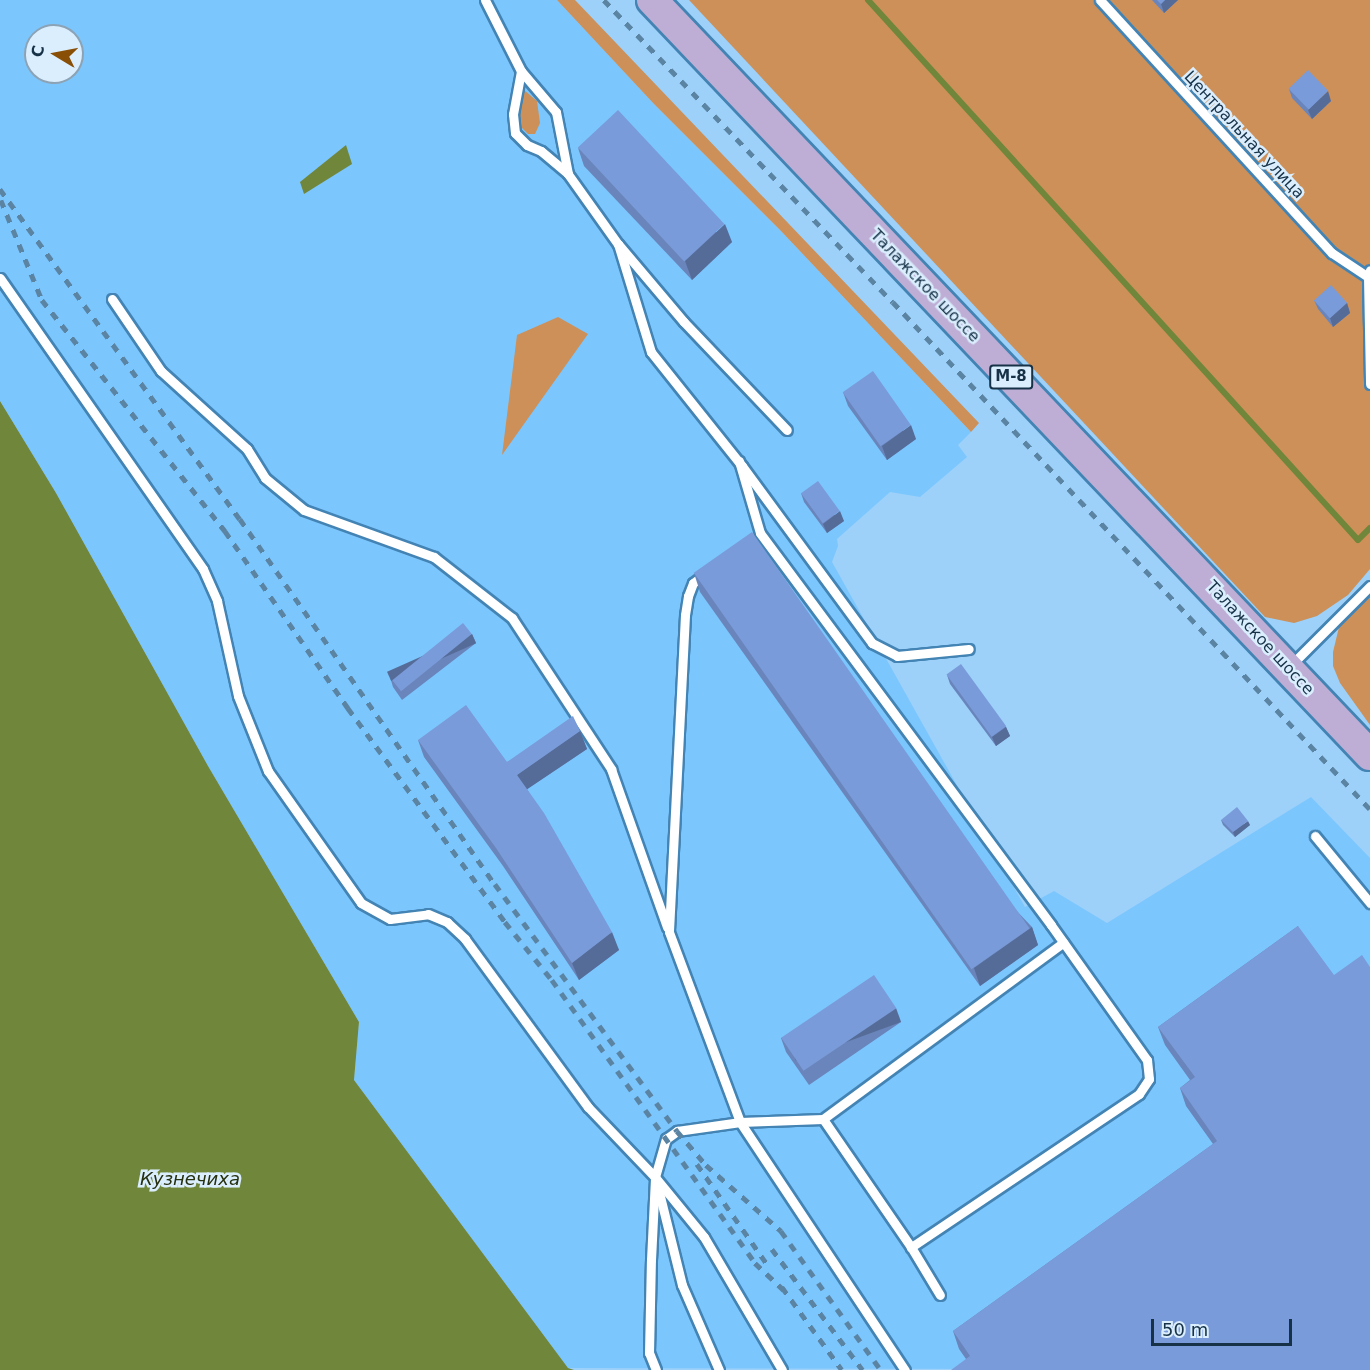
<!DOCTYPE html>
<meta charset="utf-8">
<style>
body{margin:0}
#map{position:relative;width:1370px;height:1370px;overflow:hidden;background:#9dd1fa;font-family:"DejaVu Sans",sans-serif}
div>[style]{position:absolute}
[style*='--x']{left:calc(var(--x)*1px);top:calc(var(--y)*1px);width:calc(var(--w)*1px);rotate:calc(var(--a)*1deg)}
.built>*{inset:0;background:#7cc6fe}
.green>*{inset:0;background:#cc9058}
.water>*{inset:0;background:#70863a}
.stream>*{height:6px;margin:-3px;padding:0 3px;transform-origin:3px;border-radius:3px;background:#70863a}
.roads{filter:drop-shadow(2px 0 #4384b4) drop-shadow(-2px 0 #4384b4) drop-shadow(0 2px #4384b4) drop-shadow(0 -2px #4384b4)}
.service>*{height:9px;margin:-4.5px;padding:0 4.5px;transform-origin:4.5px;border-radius:4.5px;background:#fff}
.primary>*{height:30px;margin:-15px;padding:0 15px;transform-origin:15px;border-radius:15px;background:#beaed5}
.rail>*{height:4.5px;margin-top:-2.25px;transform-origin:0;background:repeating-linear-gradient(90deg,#5b83a2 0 8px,transparent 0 16px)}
.wall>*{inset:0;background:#6985bb}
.shaded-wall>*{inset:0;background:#556c98;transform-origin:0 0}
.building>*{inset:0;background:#7a9bd9;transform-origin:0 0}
span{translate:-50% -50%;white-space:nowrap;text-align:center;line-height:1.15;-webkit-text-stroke:5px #daeefe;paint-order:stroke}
.shield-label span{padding:2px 4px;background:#daeefe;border:2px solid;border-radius:4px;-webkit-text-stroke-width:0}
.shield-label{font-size:15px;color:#173247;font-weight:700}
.street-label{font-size:16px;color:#173247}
.water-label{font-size:18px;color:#262f0e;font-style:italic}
.north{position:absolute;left:24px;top:24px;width:60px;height:60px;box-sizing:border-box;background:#daeefe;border:2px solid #8ca3b5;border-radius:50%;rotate:280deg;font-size:16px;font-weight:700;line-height:24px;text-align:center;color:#173247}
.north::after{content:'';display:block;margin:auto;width:21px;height:27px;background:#894f07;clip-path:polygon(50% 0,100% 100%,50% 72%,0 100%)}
.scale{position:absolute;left:1151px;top:1319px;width:141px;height:27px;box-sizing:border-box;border:3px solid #173247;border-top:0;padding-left:8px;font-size:18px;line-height:21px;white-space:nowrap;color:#173247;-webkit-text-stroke:4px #daeefe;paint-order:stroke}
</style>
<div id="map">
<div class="built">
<i style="clip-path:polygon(evenodd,0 0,557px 0,654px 104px,781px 231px,971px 432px,958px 445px,967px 457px,920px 497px,890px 492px,837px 539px,838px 546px,832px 562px,1025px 907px,1054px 891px,1107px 923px,1311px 797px,1370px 858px,1370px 1370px,568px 1368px,354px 1080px,359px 1022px,208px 766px,56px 493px,0 401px,0 0,36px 36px,72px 36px,72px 72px,36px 72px,36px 36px)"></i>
</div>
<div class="green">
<i style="clip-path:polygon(557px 0,575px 0,979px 423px,971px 432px,781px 231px,654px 104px)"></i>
<i style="clip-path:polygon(689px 0,1370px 0,1370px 569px,1348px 595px,1317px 616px,1294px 623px,1265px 617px)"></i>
<i style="clip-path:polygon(524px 90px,537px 101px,540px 123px,535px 134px,528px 134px,521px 127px,518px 112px)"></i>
<i style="clip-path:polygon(558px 317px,588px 334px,502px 455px,517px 335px)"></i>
<i style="clip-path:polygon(1370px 593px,1370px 725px,1340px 683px,1333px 666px,1333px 652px,1340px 623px)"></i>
</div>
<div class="water">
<i style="clip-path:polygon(346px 145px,352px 164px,304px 194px,300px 182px)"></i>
<i style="clip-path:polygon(0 401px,56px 493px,208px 766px,359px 1022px,354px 1080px,568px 1368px,574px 1370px,0 1370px)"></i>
</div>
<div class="stream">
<i style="--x:868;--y:0;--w:729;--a:47.78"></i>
<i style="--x:1358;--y:540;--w:17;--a:-45"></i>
</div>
<div class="roads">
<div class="service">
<i style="--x:485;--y:0;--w:80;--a:63.1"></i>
<i style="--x:521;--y:71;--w:54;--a:49.5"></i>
<i style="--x:556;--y:112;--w:63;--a:79"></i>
<i style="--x:568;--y:174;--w:86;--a:54.5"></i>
<i style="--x:618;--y:244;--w:102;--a:49.8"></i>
<i style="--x:684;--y:322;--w:149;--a:46.4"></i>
<i style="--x:1100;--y:0;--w:343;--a:47.5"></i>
<i style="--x:1332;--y:253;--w:43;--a:33.7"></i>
<i style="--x:1368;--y:277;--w:7;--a:-74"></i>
<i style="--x:521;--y:71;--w:44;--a:100.5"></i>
<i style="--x:513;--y:114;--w:19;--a:84"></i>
<i style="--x:515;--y:133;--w:17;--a:45"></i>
<i style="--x:527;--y:145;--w:15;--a:23"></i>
<i style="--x:541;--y:151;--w:35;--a:40"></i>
<i style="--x:618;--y:244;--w:113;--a:73"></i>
<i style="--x:651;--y:352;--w:146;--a:51.4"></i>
<i style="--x:742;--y:466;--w:220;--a:53.7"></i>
<i style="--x:872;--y:643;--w:28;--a:27"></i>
<i style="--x:897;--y:656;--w:72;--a:-5.6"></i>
<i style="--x:1368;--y:277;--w:107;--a:88.9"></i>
<i style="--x:0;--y:278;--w:355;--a:55.1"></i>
<i style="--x:203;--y:569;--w:35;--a:66"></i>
<i style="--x:217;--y:601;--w:97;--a:77.5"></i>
<i style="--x:238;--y:696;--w:81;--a:68.2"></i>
<i style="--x:268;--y:771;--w:161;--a:54.8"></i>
<i style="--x:361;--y:903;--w:33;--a:29"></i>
<i style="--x:390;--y:919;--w:38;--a:-7"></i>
<i style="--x:428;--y:914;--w:21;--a:23"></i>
<i style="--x:447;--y:922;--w:25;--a:43"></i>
<i style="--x:465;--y:939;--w:208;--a:53.8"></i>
<i style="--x:588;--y:1107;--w:97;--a:46.3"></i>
<i style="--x:655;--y:1177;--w:77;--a:50.8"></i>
<i style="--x:704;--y:1237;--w:154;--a:59.6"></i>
<i style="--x:112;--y:299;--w:87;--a:55.8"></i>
<i style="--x:161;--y:371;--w:116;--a:42.2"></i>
<i style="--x:247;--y:449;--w:34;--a:58"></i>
<i style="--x:265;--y:478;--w:50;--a:39.4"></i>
<i style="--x:304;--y:510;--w:138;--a:19.9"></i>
<i style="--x:434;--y:557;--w:99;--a:38"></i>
<i style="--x:512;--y:618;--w:181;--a:56.7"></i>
<i style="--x:611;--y:769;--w:168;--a:70.5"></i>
<i style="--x:739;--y:461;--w:75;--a:73.7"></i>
<i style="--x:760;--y:533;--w:488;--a:53.4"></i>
<i style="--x:1051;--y:925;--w:166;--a:54.6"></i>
<i style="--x:1147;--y:1060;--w:19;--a:84"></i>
<i style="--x:1149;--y:1079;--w:18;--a:124"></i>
<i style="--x:1139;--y:1094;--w:275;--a:146.1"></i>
<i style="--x:911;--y:1247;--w:155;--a:-124.5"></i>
<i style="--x:705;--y:574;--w:15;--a:143"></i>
<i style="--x:693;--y:583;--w:14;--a:111"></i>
<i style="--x:688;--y:596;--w:19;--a:99"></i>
<i style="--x:685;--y:615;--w:317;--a:92.9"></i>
<i style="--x:669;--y:932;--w:203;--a:69.5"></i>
<i style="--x:740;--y:1122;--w:298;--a:56.4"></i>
<i style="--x:1290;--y:666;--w:113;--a:-45"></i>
<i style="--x:1315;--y:836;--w:87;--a:50.6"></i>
<i style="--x:658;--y:1188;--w:100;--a:76.1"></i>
<i style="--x:682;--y:1285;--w:93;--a:66.5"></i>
<i style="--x:911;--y:1247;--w:56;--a:58.9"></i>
<i style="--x:656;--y:1370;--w:18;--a:-112"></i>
<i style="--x:649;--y:1353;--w:93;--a:-88.8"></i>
<i style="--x:651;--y:1260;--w:83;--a:-87.2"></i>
<i style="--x:655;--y:1177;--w:40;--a:-74"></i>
<i style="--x:666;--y:1139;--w:14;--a:-36"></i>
<i style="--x:677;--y:1131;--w:64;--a:-8.1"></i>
<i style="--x:740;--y:1122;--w:83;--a:-2.1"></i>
<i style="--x:823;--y:1119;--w:298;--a:-36.3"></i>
</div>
<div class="primary">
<i style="--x:652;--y:0;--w:1042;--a:46.44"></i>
</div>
</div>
<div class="rail">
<i style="--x:604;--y:0;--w:418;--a:46.3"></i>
<i style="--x:893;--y:302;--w:696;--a:46.75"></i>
<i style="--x:0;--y:189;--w:408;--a:54"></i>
<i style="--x:240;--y:519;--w:445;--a:55.1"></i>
<i style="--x:495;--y:884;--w:307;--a:53.6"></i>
<i style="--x:677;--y:1131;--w:45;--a:49.5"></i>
<i style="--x:706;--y:1165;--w:100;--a:41.3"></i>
<i style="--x:781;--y:1231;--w:171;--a:54.3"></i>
<i style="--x:1;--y:200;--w:108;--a:67.7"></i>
<i style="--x:42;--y:300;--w:295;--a:51.6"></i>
<i style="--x:225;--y:531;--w:216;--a:55.2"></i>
<i style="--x:348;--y:708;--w:265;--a:53.7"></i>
<i style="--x:505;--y:922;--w:75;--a:51"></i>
<i style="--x:552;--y:980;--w:348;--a:54.3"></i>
<i style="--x:755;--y:1263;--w:42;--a:43.1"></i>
<i style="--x:697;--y:1164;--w:126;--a:55"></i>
<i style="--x:772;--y:1249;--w:151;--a:53.1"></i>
<i style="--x:782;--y:1287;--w:102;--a:54.1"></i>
</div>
<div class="wall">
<i style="clip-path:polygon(1152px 0,1178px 0,1164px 13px)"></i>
<i style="clip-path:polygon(1289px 89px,1331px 101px,1312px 119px,1292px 98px)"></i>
<i style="clip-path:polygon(578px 148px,732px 242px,692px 280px,584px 166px)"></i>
<i style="clip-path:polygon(1314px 300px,1347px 303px,1350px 313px,1333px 327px,1318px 309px)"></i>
<i style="clip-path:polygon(843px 392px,916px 439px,887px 460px,848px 406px)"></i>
<i style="clip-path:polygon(801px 493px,844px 521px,827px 533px,804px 502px)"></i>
<i style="clip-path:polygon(694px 573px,1032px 927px,1038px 945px,980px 986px,700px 592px)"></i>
<i style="clip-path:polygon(472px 634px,476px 643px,402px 700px,393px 687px,390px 677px)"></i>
<i style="clip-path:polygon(947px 675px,1006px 727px,1010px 736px,996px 746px,950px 684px)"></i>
<i style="clip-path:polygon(580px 731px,587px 749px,527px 789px,619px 950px,579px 980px,503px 866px,424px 757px,418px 740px,507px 762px)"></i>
<i style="clip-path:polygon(1221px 820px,1250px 825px,1235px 837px,1223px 825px)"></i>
<i style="clip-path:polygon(1298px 926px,1370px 1370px,966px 1359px,959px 1349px,953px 1331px,1213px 1144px,1186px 1106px,1180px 1088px,1190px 1080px,1165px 1045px,1158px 1027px)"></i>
<i style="clip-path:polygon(901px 1022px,809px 1085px,786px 1052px,781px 1038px)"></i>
</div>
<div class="shaded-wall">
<i style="clip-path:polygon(1165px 0,1178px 0,1164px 13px,1161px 4px)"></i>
<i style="clip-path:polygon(1328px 91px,1331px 101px,1312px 119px,1308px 110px)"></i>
<i style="clip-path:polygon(725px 224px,732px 242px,692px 280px,685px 261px)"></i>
<i style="clip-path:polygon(1347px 303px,1350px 313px,1333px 327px,1330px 318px)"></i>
<i style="clip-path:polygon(911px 425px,916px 439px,887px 460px,882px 446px)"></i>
<i style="clip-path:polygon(840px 511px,844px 521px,827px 533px,823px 524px)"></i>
<i style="left:472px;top:634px;width:10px;height:93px;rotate:66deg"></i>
<i style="clip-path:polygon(1006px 727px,1010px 736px,996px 746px,992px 737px)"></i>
<i style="clip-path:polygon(580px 731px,587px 749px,523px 792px,517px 775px)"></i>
<i style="clip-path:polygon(1248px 821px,1250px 825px,1235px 837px,1233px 832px)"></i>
<i style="clip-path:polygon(1032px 927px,1038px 945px,980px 986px,974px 968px)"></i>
<i style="clip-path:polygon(612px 932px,619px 950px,579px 980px,572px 963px)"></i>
<i style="left:896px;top:1008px;width:15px;height:112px;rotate:70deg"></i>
</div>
<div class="building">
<i style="clip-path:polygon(1157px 0,1165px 0,1161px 4px)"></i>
<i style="left:1308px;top:70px;width:29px;height:27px;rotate:46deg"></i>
<i style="left:618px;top:110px;width:156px;height:55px;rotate:47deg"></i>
<i style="left:1331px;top:285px;width:24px;height:23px;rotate:48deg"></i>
<i style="left:873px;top:371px;width:66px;height:37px;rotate:55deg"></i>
<i style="left:818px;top:481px;width:37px;height:21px;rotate:54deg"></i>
<i style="left:752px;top:532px;width:484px;height:71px;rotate:55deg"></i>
<i style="left:463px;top:623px;width:14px;height:91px;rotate:51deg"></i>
<i style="left:961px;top:664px;width:77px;height:18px;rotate:54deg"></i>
<i style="clip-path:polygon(466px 705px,507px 762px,573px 716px,580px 731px,517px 775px,544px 813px,612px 932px,572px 963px,496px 848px,418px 740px)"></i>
<i style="clip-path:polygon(1237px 807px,1248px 821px,1233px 832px,1221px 820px)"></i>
<i style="clip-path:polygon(1298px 926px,1334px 975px,1362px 955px,1370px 967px,1370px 1370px,951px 1370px,970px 1356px,953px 1331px,1217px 1141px,1180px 1088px,1195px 1077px,1158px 1027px)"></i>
<i style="left:874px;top:975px;width:40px;height:112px;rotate:56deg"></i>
</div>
<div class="shield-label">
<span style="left:1011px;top:377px">М-8</span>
</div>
<div class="street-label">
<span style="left:1244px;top:135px;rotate:47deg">Центральная улица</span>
<span style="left:925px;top:286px;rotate:46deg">Талажское шоссе</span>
<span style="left:1260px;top:638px;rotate:47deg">Талажское шоссе</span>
</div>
<div class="water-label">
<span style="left:190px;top:1179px">Кузнечиха</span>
</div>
<div class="north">С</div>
<div class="scale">50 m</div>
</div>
